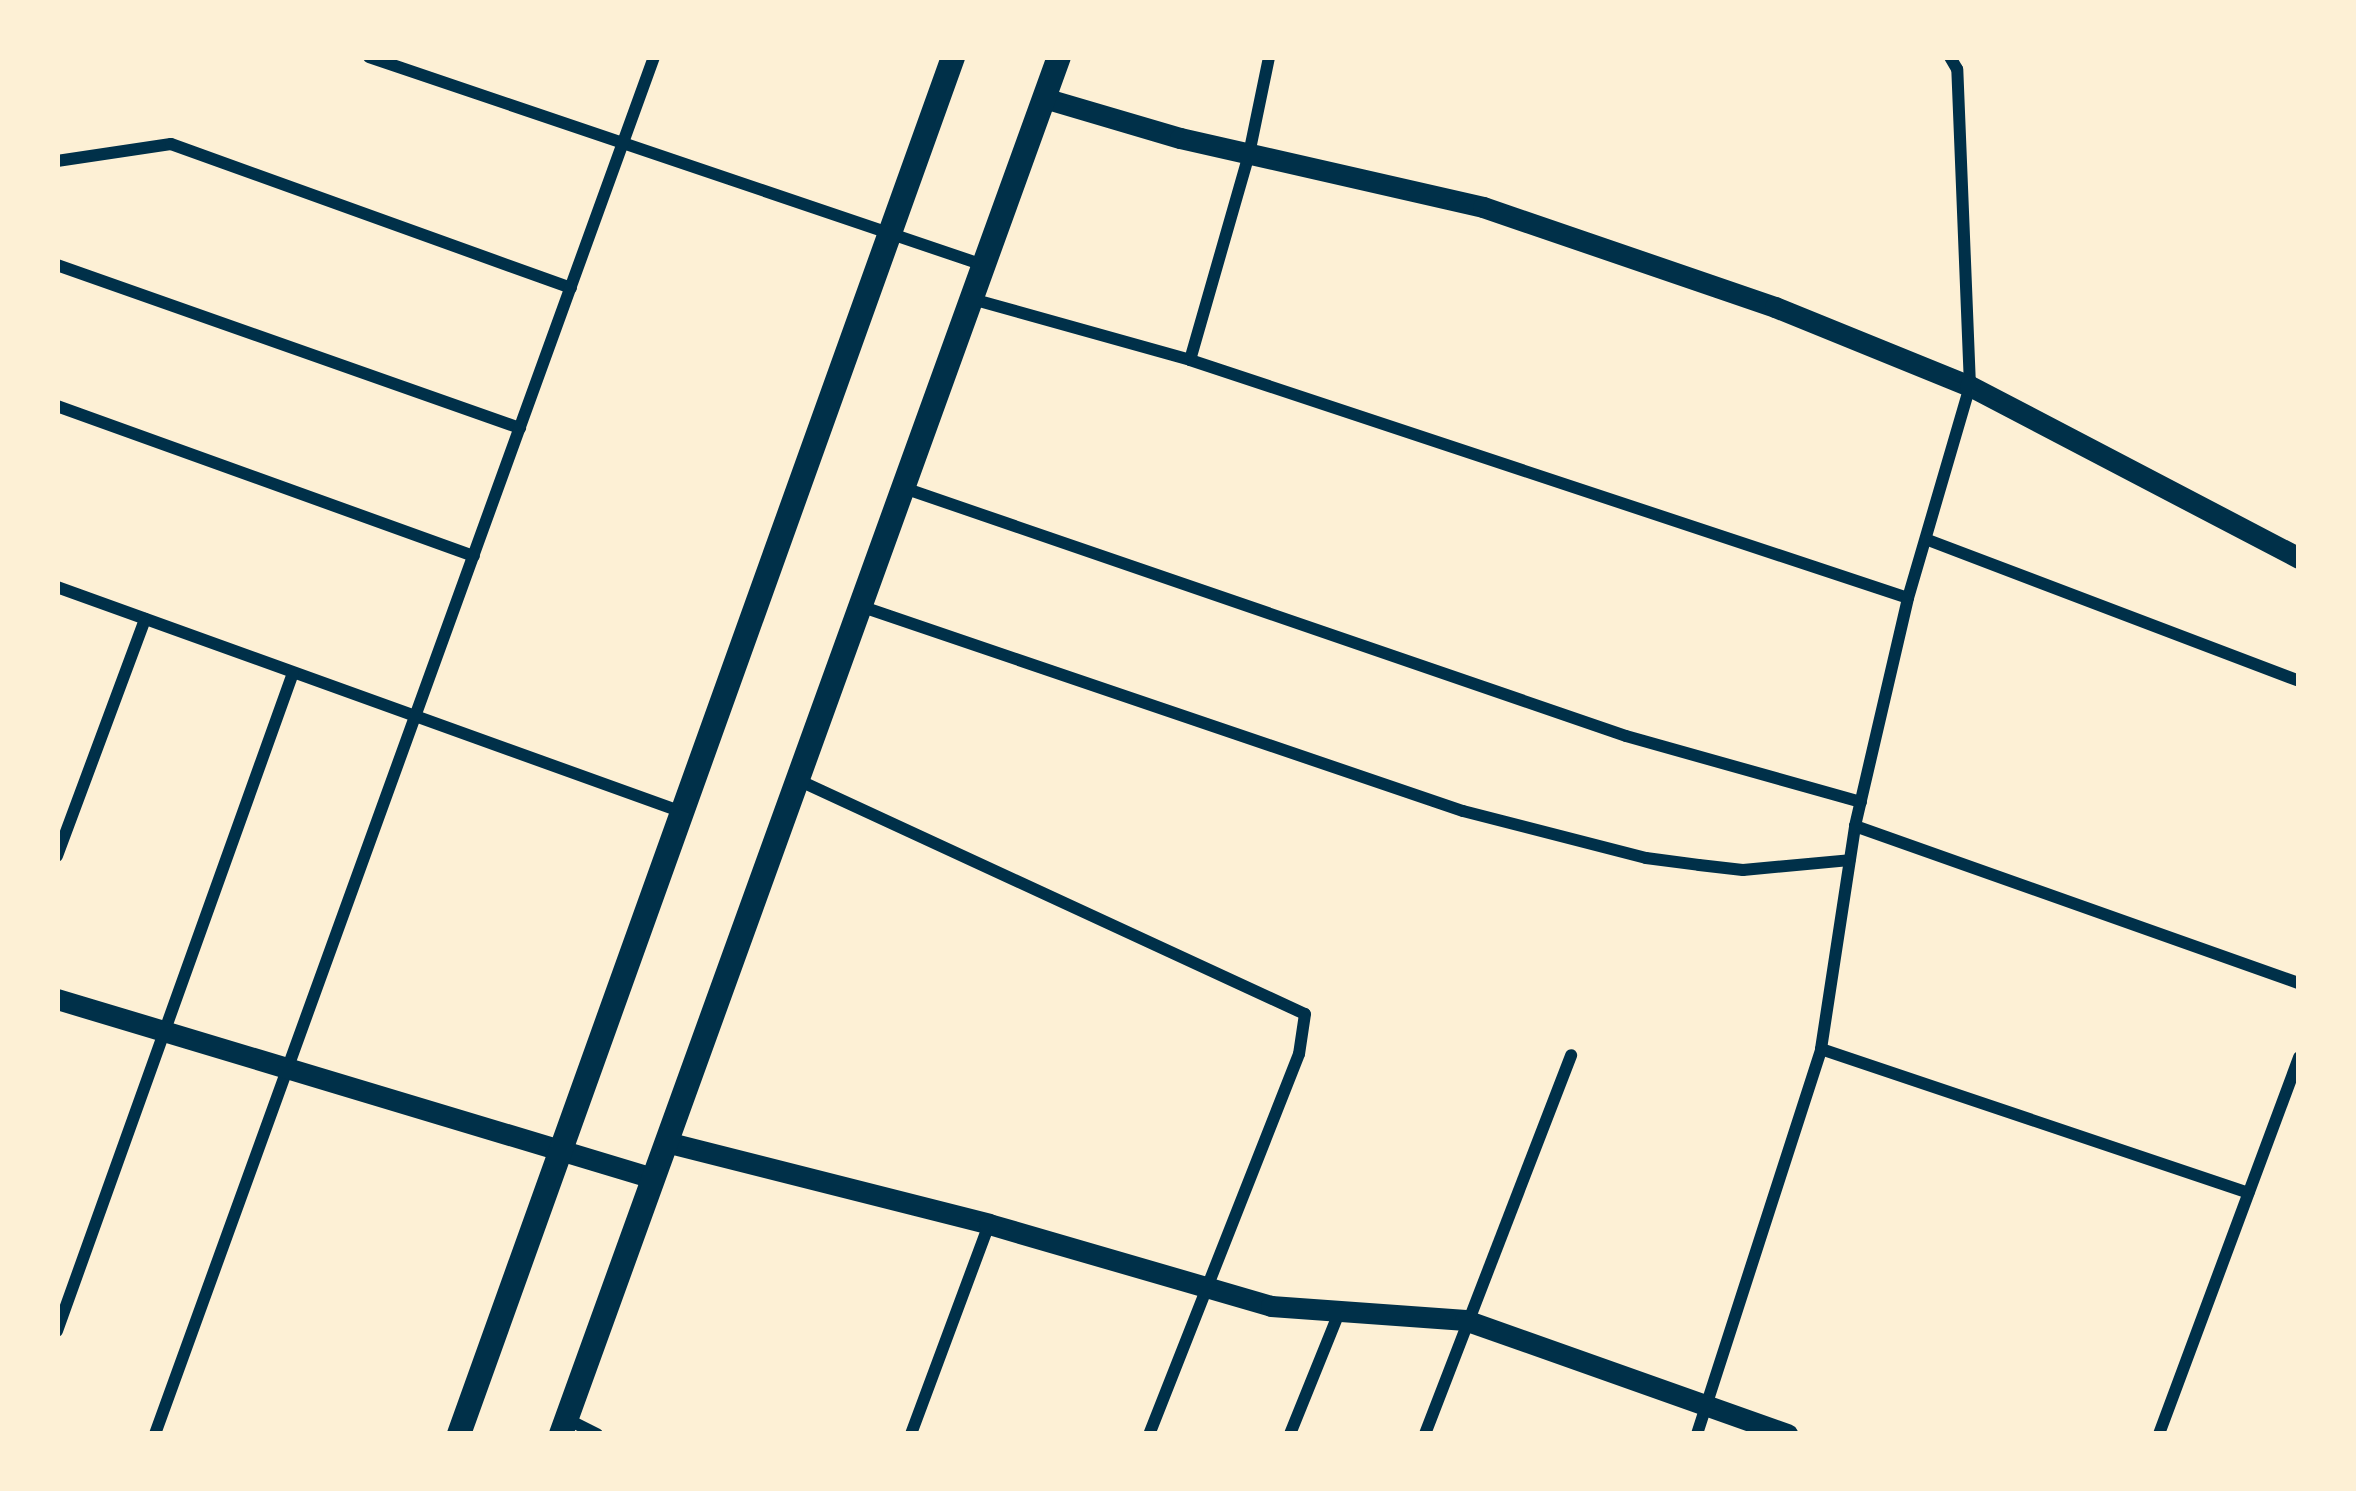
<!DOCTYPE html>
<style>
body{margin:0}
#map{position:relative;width:2356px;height:1491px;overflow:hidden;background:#fdf0d5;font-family:"Fira Sans",sans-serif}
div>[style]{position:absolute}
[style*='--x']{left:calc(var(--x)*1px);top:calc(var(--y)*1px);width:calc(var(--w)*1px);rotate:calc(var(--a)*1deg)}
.minor>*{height:12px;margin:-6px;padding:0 6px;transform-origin:6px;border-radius:6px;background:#003049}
.tertiary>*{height:21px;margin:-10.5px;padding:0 10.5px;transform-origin:10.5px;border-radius:10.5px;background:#003049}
.secondary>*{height:24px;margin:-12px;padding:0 12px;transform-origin:12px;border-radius:12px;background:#003049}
span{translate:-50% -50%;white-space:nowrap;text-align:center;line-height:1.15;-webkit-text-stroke:10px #fdf0d5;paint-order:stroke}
.frame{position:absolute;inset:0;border:60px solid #fdf0d5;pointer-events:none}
</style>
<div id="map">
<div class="minor">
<i style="--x:369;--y:57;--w:648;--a:18.71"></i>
<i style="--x:57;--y:161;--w:115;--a:-8.5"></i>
<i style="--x:171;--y:144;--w:425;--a:19.8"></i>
<i style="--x:57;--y:265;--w:491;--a:19.4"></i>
<i style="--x:972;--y:299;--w:226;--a:15.6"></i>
<i style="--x:1190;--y:360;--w:756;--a:18.34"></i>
<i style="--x:1190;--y:360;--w:214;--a:-74"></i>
<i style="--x:1249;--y:154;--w:99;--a:-78.3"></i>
<i style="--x:57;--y:406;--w:443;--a:19.8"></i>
<i style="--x:904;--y:488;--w:763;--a:18.96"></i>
<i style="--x:1626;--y:736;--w:244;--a:15.7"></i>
<i style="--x:1928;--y:540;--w:397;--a:20.8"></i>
<i style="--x:57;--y:587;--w:664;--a:19.8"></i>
<i style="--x:860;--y:606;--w:637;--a:18.78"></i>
<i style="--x:1463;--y:811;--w:189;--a:14.4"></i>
<i style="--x:1646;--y:858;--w:53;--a:7.5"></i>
<i style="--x:1699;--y:865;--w:44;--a:6.5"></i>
<i style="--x:1743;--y:870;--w:107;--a:-5.3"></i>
<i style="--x:798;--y:780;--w:558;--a:24.78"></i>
<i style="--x:1305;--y:1014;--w:40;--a:98.5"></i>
<i style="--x:1299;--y:1054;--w:409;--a:111.5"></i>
<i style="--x:1855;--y:826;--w:471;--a:19.5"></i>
<i style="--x:57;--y:856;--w:253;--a:-69.6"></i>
<i style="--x:1821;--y:1049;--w:451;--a:18.6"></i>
<i style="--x:57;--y:1331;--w:699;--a:-70.27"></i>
<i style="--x:567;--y:1419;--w:34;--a:27"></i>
<i style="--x:155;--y:1434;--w:1465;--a:-70.08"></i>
<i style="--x:911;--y:1434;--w:224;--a:-69.6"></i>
<i style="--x:1290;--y:1434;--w:134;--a:-68"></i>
<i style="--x:1425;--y:1434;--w:406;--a:-68.9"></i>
<i style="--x:1697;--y:1434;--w:404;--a:-72.1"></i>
<i style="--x:1821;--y:1049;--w:226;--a:-81.3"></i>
<i style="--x:1855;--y:826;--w:234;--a:-76.9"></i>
<i style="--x:1908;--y:598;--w:221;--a:-73.7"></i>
<i style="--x:1970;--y:386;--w:317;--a:-92.3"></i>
<i style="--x:1957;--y:69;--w:14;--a:-120"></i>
<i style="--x:2159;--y:1434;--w:402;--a:-69.6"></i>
</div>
<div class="tertiary">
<i style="--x:1044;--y:98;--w:142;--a:16.4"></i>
<i style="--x:1180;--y:138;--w:311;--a:12.8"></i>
<i style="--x:1483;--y:207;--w:309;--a:18.9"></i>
<i style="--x:1775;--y:307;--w:210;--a:22.1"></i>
<i style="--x:1970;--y:386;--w:371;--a:27.6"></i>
<i style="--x:57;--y:999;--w:622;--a:16.72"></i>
<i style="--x:666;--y:1142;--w:333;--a:14.2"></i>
<i style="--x:989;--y:1224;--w:294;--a:16.2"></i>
<i style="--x:1271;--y:1306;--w:195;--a:4.1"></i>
<i style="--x:1465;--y:1320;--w:342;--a:19.5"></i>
</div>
<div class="secondary">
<i style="--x:459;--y:1434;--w:1463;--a:-70.26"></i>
<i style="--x:561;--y:1434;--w:1464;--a:-70.12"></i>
</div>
<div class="frame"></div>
</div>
